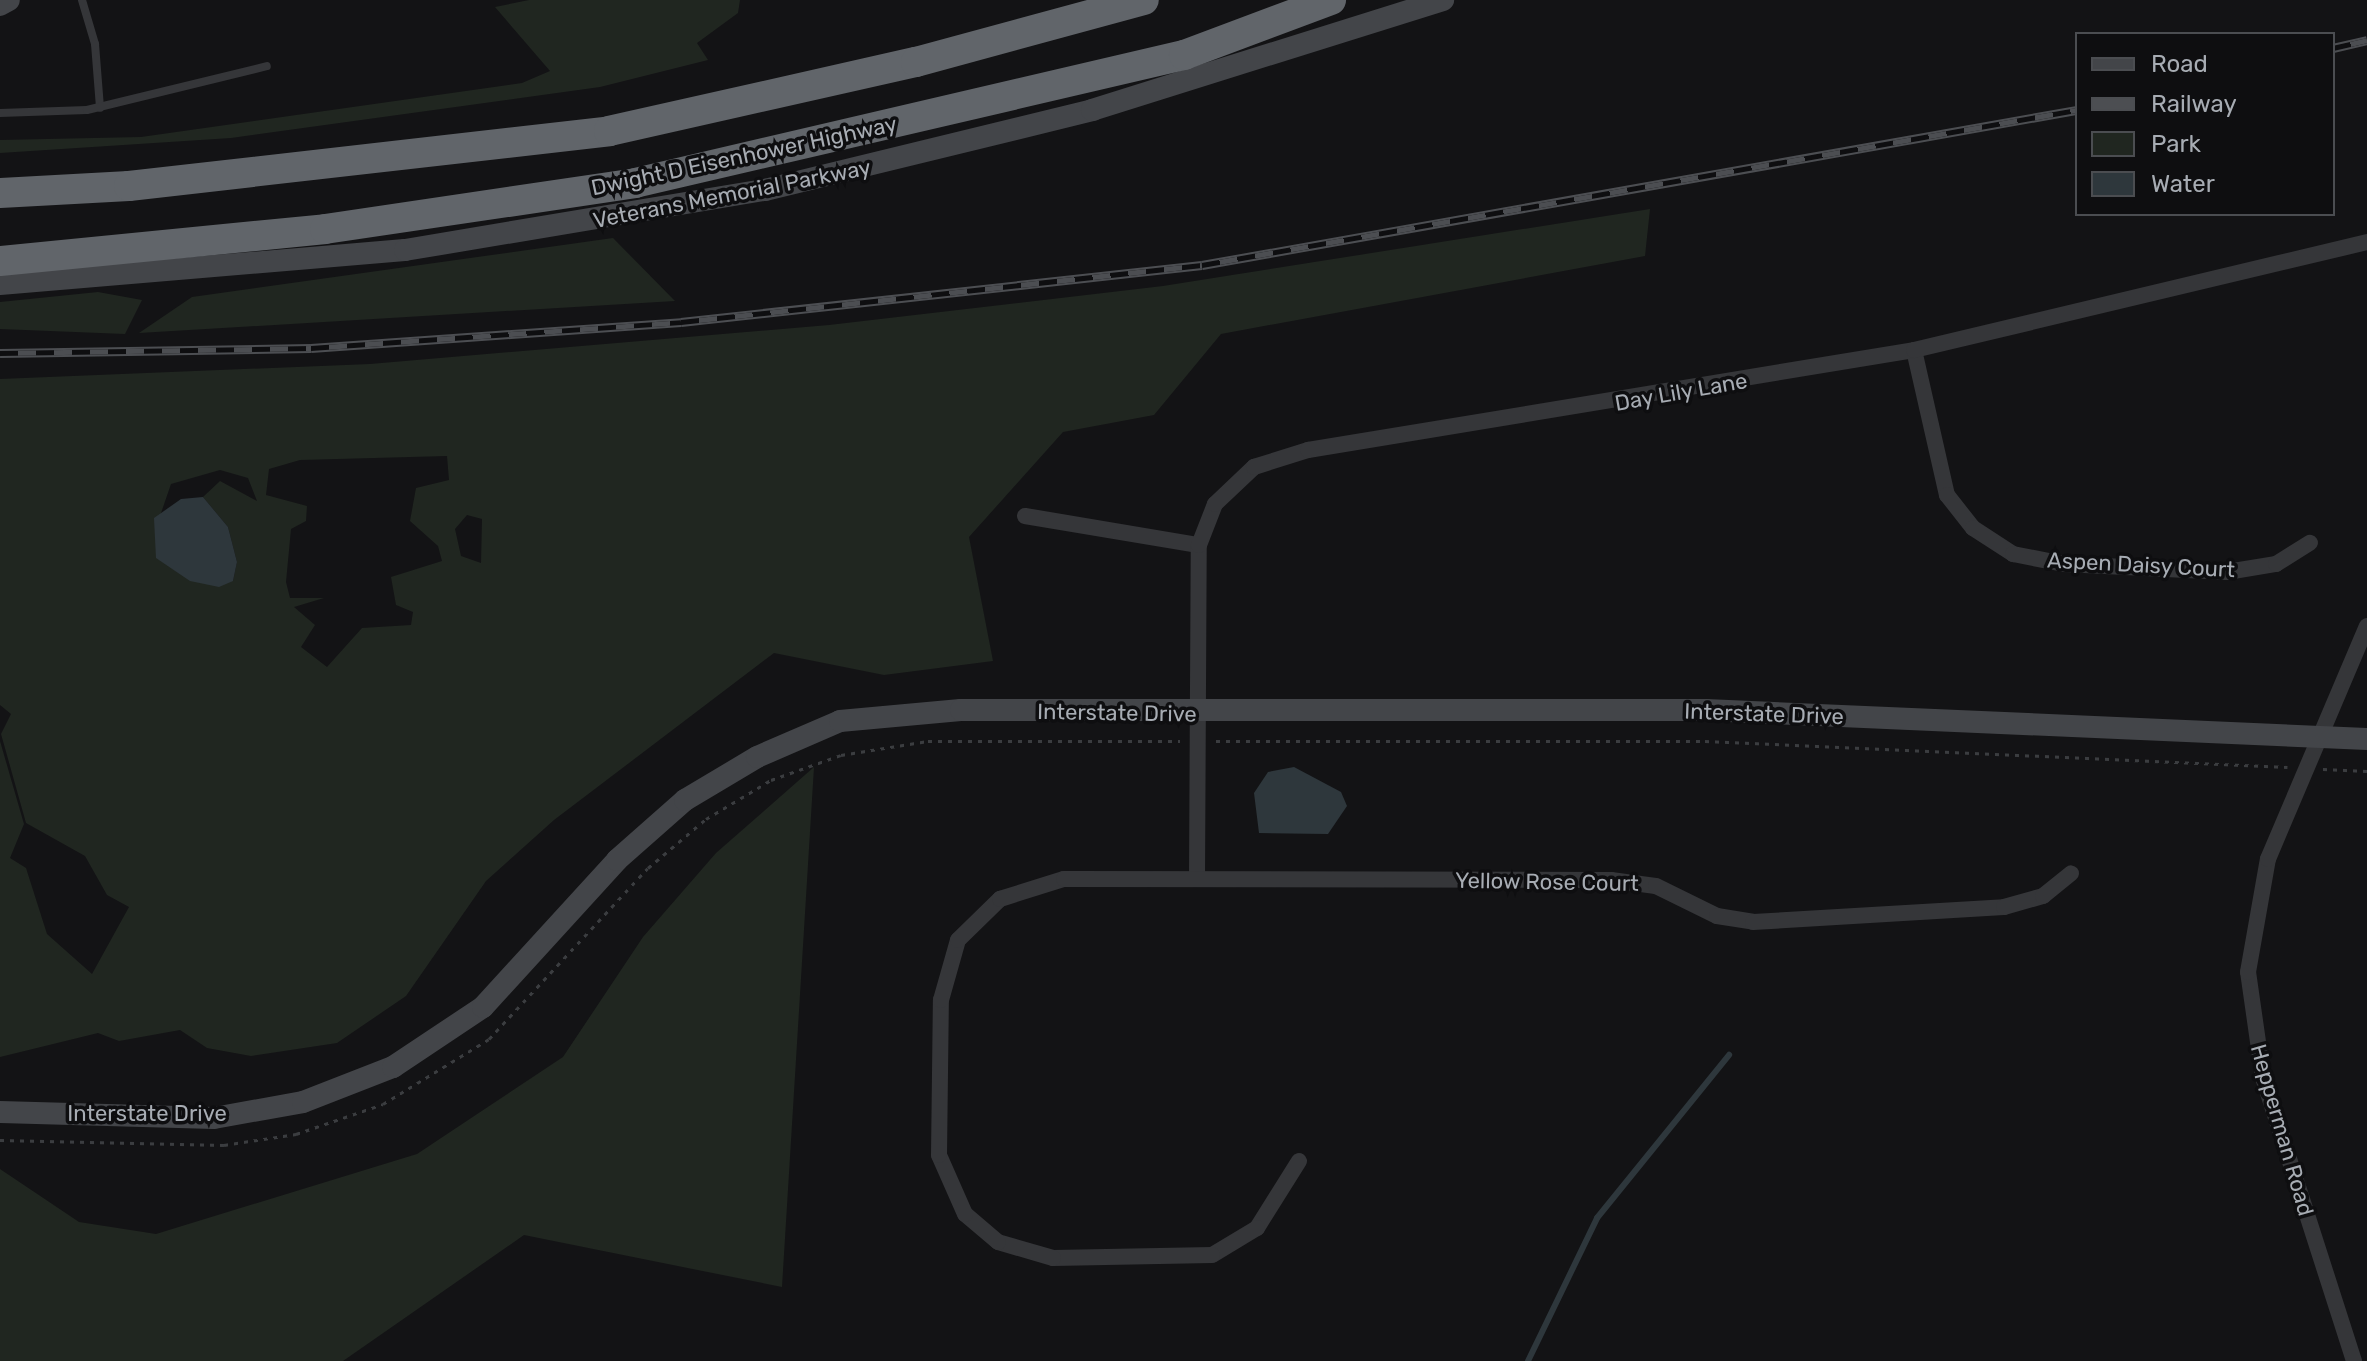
<!DOCTYPE html>
<style>
body{margin:0}
#map{position:relative;width:2367px;height:1361px;overflow:hidden;background:#131315;font-family:Rubik,sans-serif}
div>[style]{position:absolute}
[style*='--x']{left:calc(var(--x)*1px);top:calc(var(--y)*1px);width:calc(var(--w)*1px);rotate:calc(var(--a)*1deg)}
.green>*{inset:0;background:#202620}
.water>*{inset:0;background:#2e373c}
.stream>*{height:6px;margin:-3px;padding:0 3px;transform-origin:3px;border-radius:3px;background:#2e373c}
.path>*{height:3px;margin-top:-1.5px;transform-origin:0;background:repeating-linear-gradient(90deg,#3b3d40 0 4px,transparent 0 10px)}
.lane>*{height:8px;margin:-4px;padding:0 4px;transform-origin:4px;border-radius:4px;background:#353639}
.street>*{height:16px;margin:-8px;padding:0 8px;transform-origin:8px;border-radius:8px;background:#353639}
.secondary>*{height:22px;margin:-11px;padding:0 11px;transform-origin:11px;border-radius:11px;background:#434549}
.highway>*{height:30px;margin:-15px;padding:0 15px;transform-origin:15px;border-radius:15px;background:#61656a}
.rail>*{height:9px;margin-top:-4.5px;transform-origin:0;background:repeating-linear-gradient(90deg,#0e0e10 0 18px,#4c4e52 0 36px);box-sizing:border-box;border-block:2px solid #4c4e52}
span{translate:-50% -50%;white-space:nowrap;text-align:center;line-height:1.15;-webkit-text-stroke:7px #0e0e10;paint-order:stroke}
.street-label{font-size:22px;color:#a7acb3}
.legend{position:absolute;left:2075px;top:32px;width:260px;height:184px;box-sizing:border-box;background:#0e0e10;border:2px solid #4b4d51;margin:0;padding:10px 14px;list-style:none;font-size:24px;color:#a7acb3}
.legend li{display:flex;align-items:center;gap:16px;height:40px}
.legend b{width:40px;border:2px solid #4b4d51}
</style>
<div id="map">
<div class="green">
<i style="clip-path:polygon(529px 0,740px 0,738px 13px,697px 43px,708px 60px,600px 87px,231px 138px,0 153px,0 140px,141px 137px,522px 83px,550px 71px,495px 7px)"></i>
<i style="clip-path:polygon(evenodd,1650px 209px,1645px 256px,1221px 334px,1154px 415px,1063px 432px,969px 537px,993px 661px,884px 675px,774px 653px,554px 820px,486px 881px,406px 996px,337px 1043px,251px 1056px,207px 1048px,180px 1030px,119px 1041px,98px 1033px,0 1057px,0 741px,24px 824px,10px 858px,26px 868px,47px 934px,92px 974px,129px 907px,107px 895px,85px 856px,26px 823px,1px 734px,11px 714px,0 705px,0 379px,370px 364px,829px 325px,1163px 286px,1650px 209px,447px 456px,449px 480px,416px 488px,410px 521px,438px 546px,442px 561px,391px 577px,396px 605px,413px 612px,411px 625px,362px 628px,327px 667px,301px 647px,315px 625px,294px 607px,324px 598px,290px 598px,286px 582px,291px 529px,306px 521px,307px 506px,266px 495px,269px 469px,300px 460px,447px 456px,1650px 209px,220px 470px,248px 478px,257px 501px,220px 481px,203px 497px,228px 527px,237px 562px,233px 581px,159px 519px,171px 484px,220px 470px,1650px 209px,467px 515px,482px 519px,481px 563px,461px 556px,455px 529px,467px 515px)"></i>
<i style="clip-path:polygon(613px 238px,675px 301px,139px 333px,192px 297px)"></i>
<i style="clip-path:polygon(98px 292px,142px 300px,125px 334px,0 329px,0 302px)"></i>
<i style="clip-path:polygon(814px 767px,782px 1287px,524px 1235px,343px 1361px,0 1361px,0 1169px,79px 1222px,156px 1234px,417px 1154px,563px 1057px,643px 937px,716px 853px)"></i>
</div>
<div class="water">
<i style="clip-path:polygon(203px 497px,228px 527px,237px 562px,233px 581px,219px 587px,190px 581px,156px 558px,154px 518px,181px 499px)"></i>
<i style="clip-path:polygon(1294px 767px,1341px 792px,1347px 806px,1328px 834px,1259px 833px,1254px 793px,1268px 772px)"></i>
</div>
<div class="stream">
<i style="--x:1528;--y:1361;--w:159;--a:-64.2"></i>
<i style="--x:1597;--y:1218;--w:210;--a:-51"></i>
</div>
<div class="path">
<i style="--x:1216;--y:741;--w:489;--a:0"></i>
<i style="--x:1705;--y:741;--w:583;--a:2.56"></i>
<i style="--x:2323;--y:769;--w:44;--a:2.6"></i>
<i style="--x:0;--y:1140;--w:224;--a:1.3"></i>
<i style="--x:224;--y:1145;--w:73;--a:-8.7"></i>
<i style="--x:296;--y:1134;--w:92;--a:-19"></i>
<i style="--x:383;--y:1104;--w:124;--a:-31.5"></i>
<i style="--x:489;--y:1039;--w:233;--a:-47.1"></i>
<i style="--x:648;--y:868;--w:76;--a:-40.2"></i>
<i style="--x:706;--y:819;--w:76;--a:-31"></i>
<i style="--x:771;--y:780;--w:74;--a:-19.7"></i>
<i style="--x:841;--y:755;--w:88;--a:-9.1"></i>
<i style="--x:928;--y:741;--w:252;--a:0"></i>
</div>
<div class="lane">
<i style="--x:82;--y:0;--w:46;--a:73.5"></i>
<i style="--x:95;--y:44;--w:64;--a:85.5"></i>
<i style="--x:0;--y:113;--w:87;--a:-2"></i>
<i style="--x:87;--y:110;--w:185;--a:-13.7"></i>
</div>
<div class="street">
<i style="--x:1914;--y:350;--w:149;--a:77.2"></i>
<i style="--x:1947;--y:495;--w:42;--a:51.8"></i>
<i style="--x:1973;--y:528;--w:48;--a:33"></i>
<i style="--x:2013;--y:554;--w:52;--a:11.1"></i>
<i style="--x:2064;--y:564;--w:163;--a:2.8"></i>
<i style="--x:2227;--y:572;--w:50;--a:-9.3"></i>
<i style="--x:2276;--y:564;--w:40;--a:-32"></i>
<i style="--x:1025;--y:516;--w:176;--a:9.5"></i>
<i style="--x:1197;--y:878;--w:333;--a:-89.7"></i>
<i style="--x:1199;--y:545;--w:44;--a:-68.7"></i>
<i style="--x:1215;--y:504;--w:54;--a:-43.5"></i>
<i style="--x:1254;--y:467;--w:57;--a:-17.5"></i>
<i style="--x:1308;--y:450;--w:614;--a:-9.37"></i>
<i style="--x:1914;--y:350;--w:466;--a:-13.4"></i>
<i style="--x:1299;--y:1161;--w:79;--a:122.1"></i>
<i style="--x:1257;--y:1228;--w:52;--a:149"></i>
<i style="--x:1212;--y:1255;--w:159;--a:178.9"></i>
<i style="--x:1053;--y:1258;--w:57;--a:-163.8"></i>
<i style="--x:998;--y:1242;--w:43;--a:-139.7"></i>
<i style="--x:965;--y:1214;--w:64;--a:-113.8"></i>
<i style="--x:939;--y:1155;--w:155;--a:-89.3"></i>
<i style="--x:941;--y:1000;--w:62;--a:-74.2"></i>
<i style="--x:958;--y:940;--w:59;--a:-44.3"></i>
<i style="--x:1000;--y:899;--w:67;--a:-17.4"></i>
<i style="--x:1064;--y:879;--w:547;--a:0.1"></i>
<i style="--x:1611;--y:880;--w:45;--a:7.6"></i>
<i style="--x:1656;--y:886;--w:68;--a:26.2"></i>
<i style="--x:1717;--y:916;--w:36;--a:9"></i>
<i style="--x:1753;--y:922;--w:251;--a:-3.4"></i>
<i style="--x:2004;--y:907;--w:41;--a:-15.8"></i>
<i style="--x:2043;--y:896;--w:36;--a:-39"></i>
<i style="--x:2354;--y:1361;--w:298;--a:-107.8"></i>
<i style="--x:2263;--y:1077;--w:106;--a:-98.1"></i>
<i style="--x:2248;--y:972;--w:115;--a:-80"></i>
<i style="--x:2268;--y:859;--w:253;--a:-67"></i>
</div>
<div class="secondary">
<i style="--x:0;--y:5;--w:10;--a:-29"></i>
<i style="--x:0;--y:284;--w:406;--a:-4.8"></i>
<i style="--x:405;--y:250;--w:365;--a:-9.5"></i>
<i style="--x:765;--y:190;--w:337;--a:-13.7"></i>
<i style="--x:1092;--y:110;--w:368;--a:-17.4"></i>
<i style="--x:0;--y:1112;--w:214;--a:1.6"></i>
<i style="--x:214;--y:1118;--w:90;--a:-10.2"></i>
<i style="--x:303;--y:1102;--w:97;--a:-21.3"></i>
<i style="--x:393;--y:1067;--w:108;--a:-33.7"></i>
<i style="--x:483;--y:1007;--w:199;--a:-47.6"></i>
<i style="--x:617;--y:860;--w:91;--a:-41.4"></i>
<i style="--x:685;--y:800;--w:84;--a:-30.8"></i>
<i style="--x:757;--y:757;--w:90;--a:-23.4"></i>
<i style="--x:840;--y:721;--w:121;--a:-5.2"></i>
<i style="--x:961;--y:710;--w:745;--a:0"></i>
<i style="--x:1706;--y:710;--w:662;--a:2.51"></i>
</div>
<div class="highway">
<i style="--x:0;--y:193;--w:129;--a:-3.1"></i>
<i style="--x:129;--y:186;--w:483;--a:-6.5"></i>
<i style="--x:609;--y:131;--w:315;--a:-12.7"></i>
<i style="--x:916;--y:62;--w:236;--a:-15.2"></i>
<i style="--x:0;--y:261;--w:327;--a:-5.6"></i>
<i style="--x:325;--y:229;--w:313;--a:-8.4"></i>
<i style="--x:635;--y:183;--w:564;--a:-13.12"></i>
<i style="--x:1184;--y:55;--w:157;--a:-20.5"></i>
</div>
<div class="rail">
<i style="--x:2333;--y:48;--w:35;--a:-13"></i>
<i style="--x:0;--y:353;--w:311;--a:-0.9"></i>
<i style="--x:311;--y:348;--w:371;--a:-4"></i>
<i style="--x:681;--y:322;--w:524;--a:-6.24"></i>
<i style="--x:1202;--y:265;--w:889;--a:-10.05"></i>
</div>
<div class="street-label">
<span style="left:744px;top:156px;rotate:-12deg">Dwight D Eisenhower Highway</span>
<span style="left:732px;top:194px;rotate:-11deg">Veterans Memorial Parkway</span>
<span style="left:1681px;top:392px;rotate:-10deg">Day Lily Lane</span>
<span style="left:2141px;top:565px;rotate:3deg">Aspen Daisy Court</span>
<span style="left:1117px;top:713px;rotate:1deg">Interstate Drive</span>
<span style="left:1764px;top:714px;rotate:2deg">Interstate Drive</span>
<span style="left:1547px;top:882px;rotate:1deg">Yellow Rose Court</span>
<span style="left:147px;top:1114px">Interstate Drive</span>
<span style="left:2282px;top:1130px;rotate:74deg">Hepperman Road</span>
</div>
<ul class="legend">
<li><b style="height:10px;background:#434549"></b>Road</li>
<li><b style="height:10px;background:#4c4e52"></b>Railway</li>
<li><b style="height:22px;background:#202620"></b>Park</li>
<li><b style="height:22px;background:#2e373c"></b>Water</li>
</ul>
</div>
